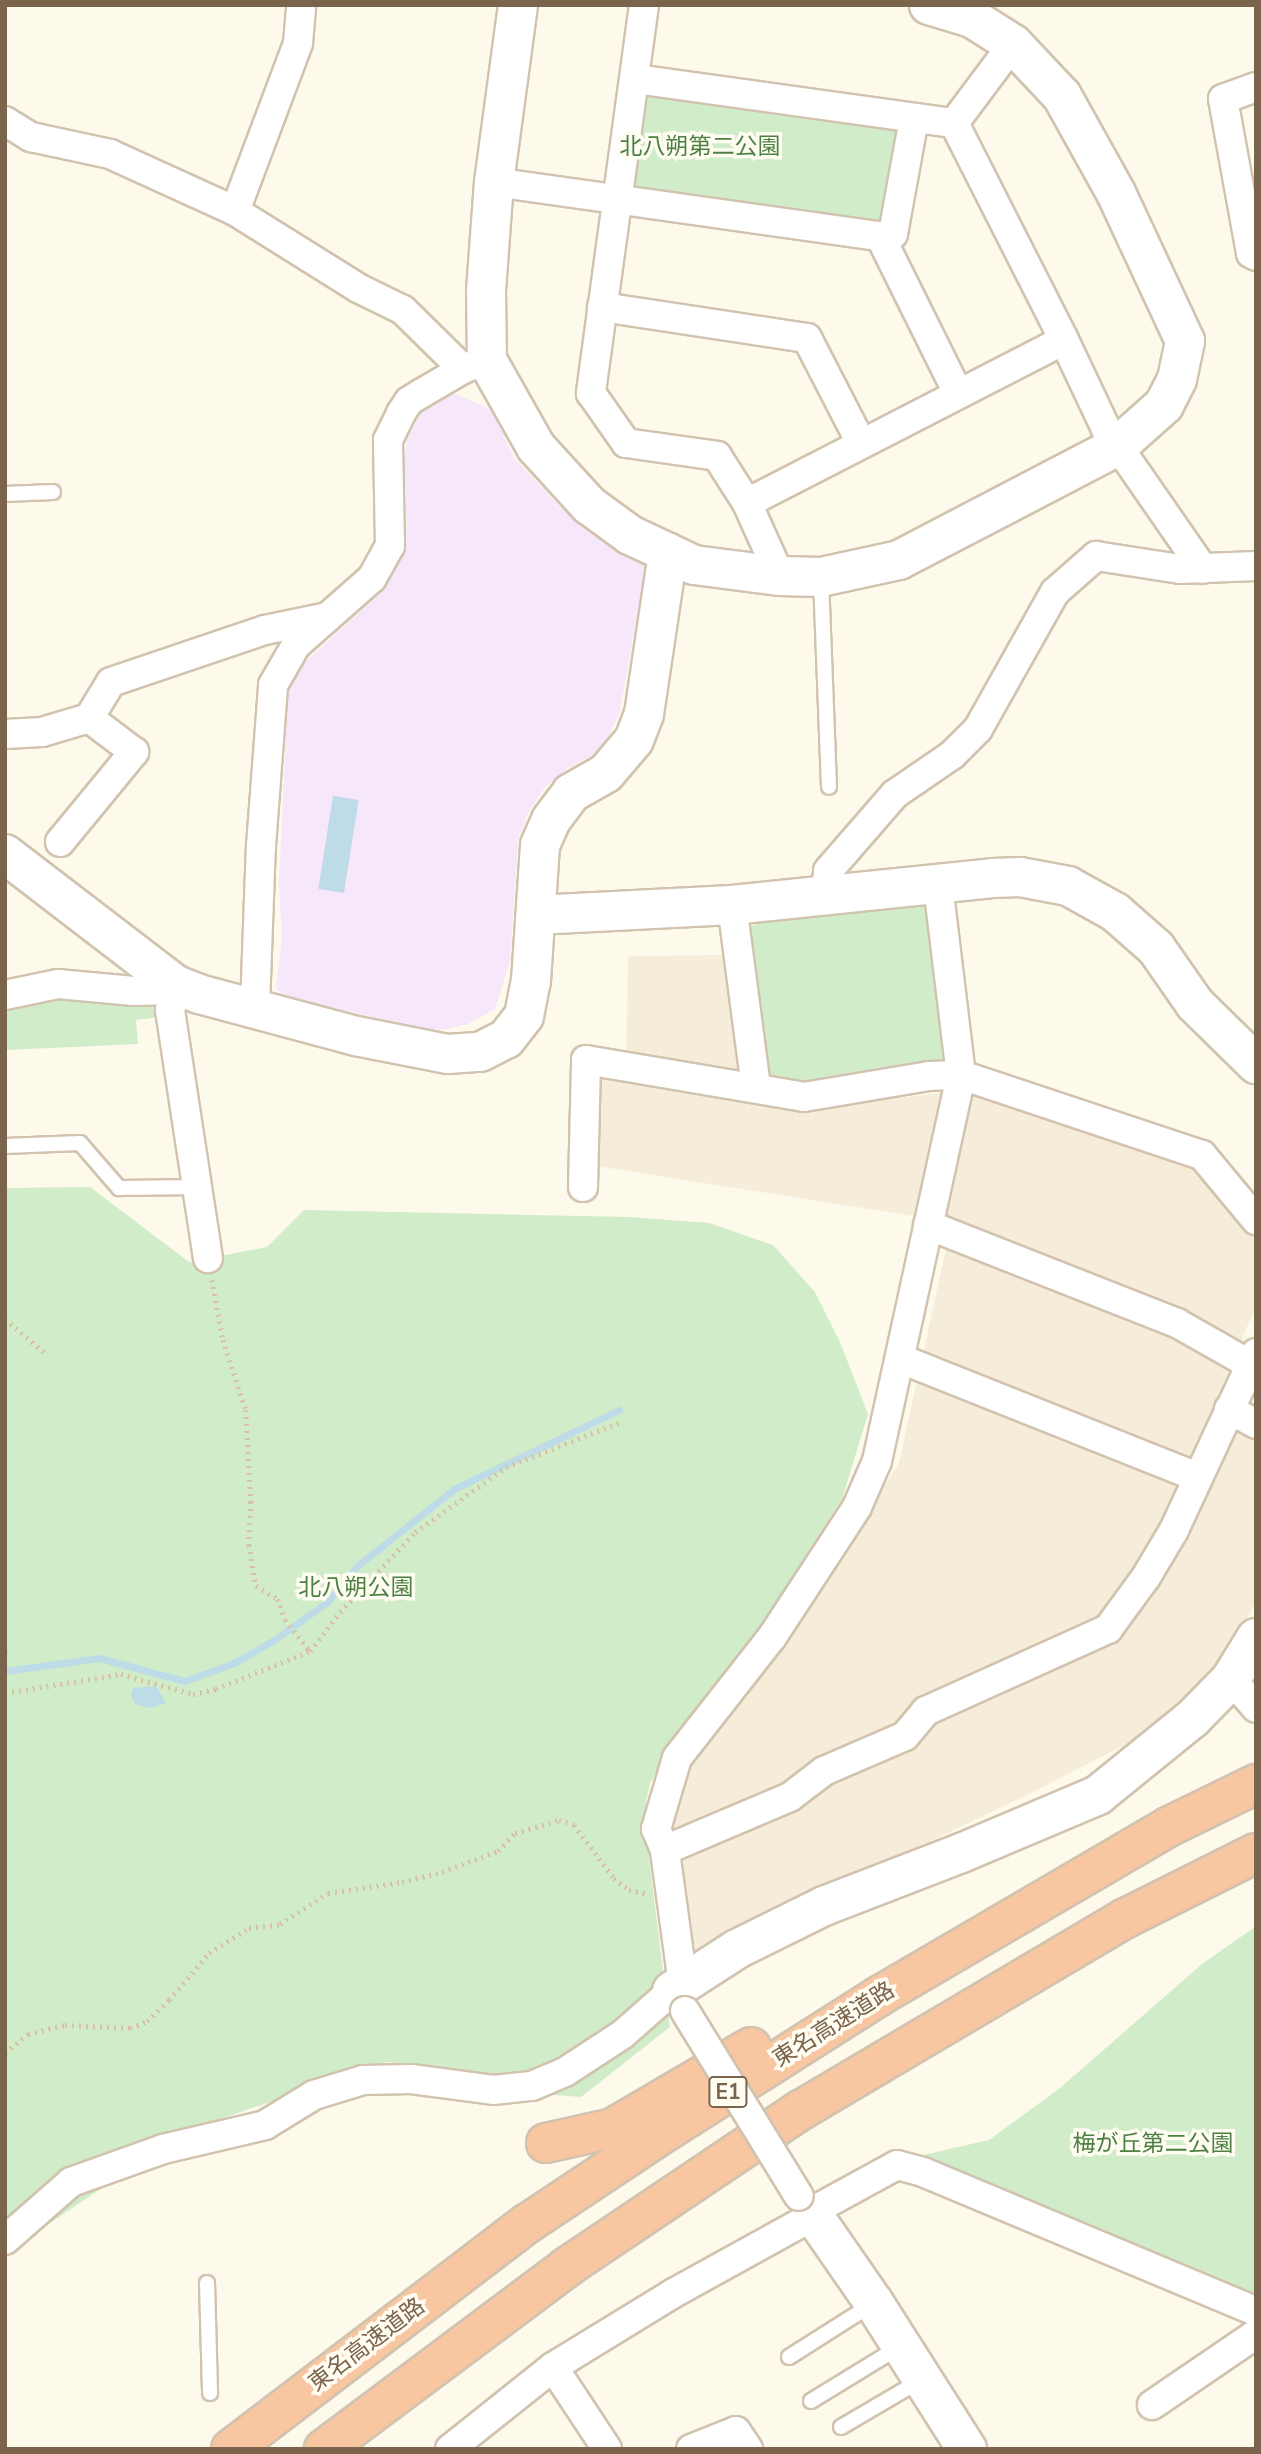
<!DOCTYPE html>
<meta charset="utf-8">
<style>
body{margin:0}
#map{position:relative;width:1261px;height:2454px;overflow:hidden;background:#fdf9eb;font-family:"Nunito Sans","Noto Sans JP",sans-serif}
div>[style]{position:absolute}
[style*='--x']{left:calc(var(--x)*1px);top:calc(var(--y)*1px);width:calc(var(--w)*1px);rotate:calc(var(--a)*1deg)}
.residential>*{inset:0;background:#f5edd9}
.education>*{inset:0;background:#f6e7fa}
.green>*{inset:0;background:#d1ecc8;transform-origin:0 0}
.water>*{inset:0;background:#bedbe8;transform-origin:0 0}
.stream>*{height:7px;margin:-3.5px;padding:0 3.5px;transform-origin:3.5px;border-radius:3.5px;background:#bedbe8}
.path>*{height:4.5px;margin-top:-2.25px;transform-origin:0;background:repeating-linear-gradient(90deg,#dac1a4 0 2px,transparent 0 7px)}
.roads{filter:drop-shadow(2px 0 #d1c3af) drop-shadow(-2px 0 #d1c3af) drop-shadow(0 2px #d1c3af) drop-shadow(0 -2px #d1c3af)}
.lane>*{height:14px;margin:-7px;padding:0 7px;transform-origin:7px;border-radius:7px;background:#fff}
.street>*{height:28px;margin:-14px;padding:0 14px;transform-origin:14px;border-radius:14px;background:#fff}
.secondary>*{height:38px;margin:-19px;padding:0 19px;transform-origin:19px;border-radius:19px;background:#fff}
.highway>*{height:38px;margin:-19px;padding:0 19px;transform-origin:19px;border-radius:19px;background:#f8c6a1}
.bridges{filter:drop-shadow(2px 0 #d1c3af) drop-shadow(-2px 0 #d1c3af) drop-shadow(0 2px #d1c3af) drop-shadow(0 -2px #d1c3af)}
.street-bridge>*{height:28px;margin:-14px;padding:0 14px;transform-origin:14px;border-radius:14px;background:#fff}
span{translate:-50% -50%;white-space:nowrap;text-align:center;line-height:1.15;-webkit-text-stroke:7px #fffcf2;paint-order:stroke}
.shield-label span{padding:2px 5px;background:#fffcf2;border:2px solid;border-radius:5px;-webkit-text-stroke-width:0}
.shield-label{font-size:21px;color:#7a644c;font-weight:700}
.park-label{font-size:23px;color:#4c8143}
.street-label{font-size:23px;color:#7a644c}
.frame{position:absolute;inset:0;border:7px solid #7a644c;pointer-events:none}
</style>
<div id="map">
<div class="residential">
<i style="clip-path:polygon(726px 955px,745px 1097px,817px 1107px,976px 1089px,1190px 1167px,1249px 1236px,1256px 1239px,1256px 1305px,1211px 1414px,1256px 1440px,1256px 1600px,1224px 1666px,1188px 1700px,1136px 1739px,1029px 1794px,695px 1954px,671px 1821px,690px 1765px,774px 1658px,899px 1463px,952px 1222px,596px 1166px,601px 1078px,626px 1082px,628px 956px)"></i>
</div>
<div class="education">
<i style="clip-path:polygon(451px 392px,492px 410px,514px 458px,561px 508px,583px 528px,646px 565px,620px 711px,607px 740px,589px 757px,568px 768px,546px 786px,529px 811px,518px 840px,510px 961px,495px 1009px,468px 1024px,442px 1030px,412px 1027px,284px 996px,276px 988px,282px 938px,279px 886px,288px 686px,302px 665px,385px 589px,404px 555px,407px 524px,403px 467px,407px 440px,422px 410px)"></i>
</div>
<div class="green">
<i style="left:644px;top:87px;width:257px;height:102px;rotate:9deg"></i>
<i style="clip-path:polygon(918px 901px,931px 912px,950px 1056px,941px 1064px,801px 1086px,800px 1082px,773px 1077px,769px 1073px,749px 926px,756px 925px,757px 919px)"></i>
<i style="clip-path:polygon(56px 992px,154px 1001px,161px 1010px,159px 1017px,136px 1020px,138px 1044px,5px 1050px,5px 1001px)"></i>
<i style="clip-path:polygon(90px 1187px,189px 1262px,267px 1247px,304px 1210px,629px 1217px,709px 1223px,773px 1245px,815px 1292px,840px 1342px,868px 1414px,842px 1499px,759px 1629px,675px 1739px,650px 1783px,646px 1802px,646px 1833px,670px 2027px,581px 2097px,542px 2094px,452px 2069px,386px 2062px,189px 2130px,5px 2253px,5px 1188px)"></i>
<i style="clip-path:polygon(1255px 1927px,1256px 2296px,910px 2158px,989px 2140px,1060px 2088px,1202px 1964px)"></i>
</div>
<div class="water">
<i style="left:333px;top:796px;width:26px;height:94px;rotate:9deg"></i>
<i style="clip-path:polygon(156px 1686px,166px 1703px,150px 1708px,135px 1704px,131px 1695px,133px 1688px)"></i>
</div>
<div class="stream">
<i style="--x:5;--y:1671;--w:95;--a:-7.9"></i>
<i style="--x:99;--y:1658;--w:89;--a:15"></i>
<i style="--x:185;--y:1681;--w:52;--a:-20.2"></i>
<i style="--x:234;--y:1663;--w:46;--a:-29.9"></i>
<i style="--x:274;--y:1640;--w:65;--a:-35.6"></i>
<i style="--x:327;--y:1602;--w:47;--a:-50.2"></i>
<i style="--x:357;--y:1566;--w:124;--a:-38.4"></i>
<i style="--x:454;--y:1489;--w:183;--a:-25.6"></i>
</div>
<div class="path">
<i style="--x:212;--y:1280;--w:61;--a:79.6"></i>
<i style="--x:223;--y:1340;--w:74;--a:71.8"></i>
<i style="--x:246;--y:1410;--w:92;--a:86.9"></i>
<i style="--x:251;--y:1502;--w:43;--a:92.7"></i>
<i style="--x:249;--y:1545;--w:42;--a:80.3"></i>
<i style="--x:256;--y:1586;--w:26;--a:31"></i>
<i style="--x:278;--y:1599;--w:22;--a:72"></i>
<i style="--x:285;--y:1620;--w:40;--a:51"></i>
<i style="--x:5;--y:1319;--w:51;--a:40.2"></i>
<i style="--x:5;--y:1653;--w:7;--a:-74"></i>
<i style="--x:5;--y:1693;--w:118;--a:-9.3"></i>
<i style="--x:121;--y:1674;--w:75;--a:15.5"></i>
<i style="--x:193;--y:1694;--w:24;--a:-12"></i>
<i style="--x:216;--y:1689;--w:101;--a:-22"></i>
<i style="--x:310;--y:1651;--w:49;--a:-52.4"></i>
<i style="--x:340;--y:1612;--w:110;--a:-46.8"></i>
<i style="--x:415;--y:1532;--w:112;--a:-35.5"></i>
<i style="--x:506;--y:1467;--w:126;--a:-21.5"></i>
<i style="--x:5;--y:2053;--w:30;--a:-40"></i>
<i style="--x:28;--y:2034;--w:38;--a:-14"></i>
<i style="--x:65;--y:2025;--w:65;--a:2.6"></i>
<i style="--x:130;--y:2028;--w:18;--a:-22"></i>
<i style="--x:147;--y:2021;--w:30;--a:-44"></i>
<i style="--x:169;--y:2000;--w:62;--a:-49.6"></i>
<i style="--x:209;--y:1953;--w:47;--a:-32"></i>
<i style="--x:249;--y:1928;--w:31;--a:-7"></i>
<i style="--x:280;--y:1924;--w:57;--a:-32.9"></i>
<i style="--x:328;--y:1893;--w:75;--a:-8.5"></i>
<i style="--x:402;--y:1882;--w:41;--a:-14"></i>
<i style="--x:442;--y:1872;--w:60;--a:-20.6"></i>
<i style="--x:498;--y:1851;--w:25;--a:-47"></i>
<i style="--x:515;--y:1833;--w:46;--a:-16.5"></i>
<i style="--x:559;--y:1820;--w:16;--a:18"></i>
<i style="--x:574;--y:1825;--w:66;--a:53"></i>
<i style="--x:614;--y:1878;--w:19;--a:39"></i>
<i style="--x:629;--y:1890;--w:19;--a:12"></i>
</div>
<div class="roads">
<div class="lane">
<i style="--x:5;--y:494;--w:48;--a:-2.4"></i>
<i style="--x:821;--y:578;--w:209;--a:87.8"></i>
<i style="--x:5;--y:1146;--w:75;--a:-2.3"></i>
<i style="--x:80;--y:1143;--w:60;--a:49.1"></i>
<i style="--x:119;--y:1188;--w:78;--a:-0.7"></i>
<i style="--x:207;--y:2283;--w:110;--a:88.4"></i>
<i style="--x:789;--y:2357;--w:101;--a:-32.4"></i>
<i style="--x:811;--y:2401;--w:103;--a:-31.5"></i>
<i style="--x:841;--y:2427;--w:93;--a:-30.4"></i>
</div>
<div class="street">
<i style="--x:644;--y:5;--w:392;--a:97.8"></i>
<i style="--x:591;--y:393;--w:61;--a:55"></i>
<i style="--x:626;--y:443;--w:92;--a:8.1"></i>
<i style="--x:717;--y:456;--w:56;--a:57.4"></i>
<i style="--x:747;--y:503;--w:80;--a:65.7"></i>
<i style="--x:636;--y:79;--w:321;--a:7.9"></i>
<i style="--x:954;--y:123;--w:243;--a:63.1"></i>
<i style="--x:1064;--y:340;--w:98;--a:64.7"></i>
<i style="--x:1106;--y:429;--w:170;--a:55.3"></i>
<i style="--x:1256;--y:87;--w:35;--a:160"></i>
<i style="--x:1223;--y:99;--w:157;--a:79.7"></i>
<i style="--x:1251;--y:253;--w:6;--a:31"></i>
<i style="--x:5;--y:121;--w:31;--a:32"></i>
<i style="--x:31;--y:137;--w:81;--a:12.1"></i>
<i style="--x:110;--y:154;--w:137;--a:24.5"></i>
<i style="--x:235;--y:211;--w:145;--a:32"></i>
<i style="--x:358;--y:288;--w:50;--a:26.1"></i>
<i style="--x:403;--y:310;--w:84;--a:44.5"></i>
<i style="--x:954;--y:123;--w:99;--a:-53.2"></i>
<i style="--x:494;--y:182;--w:390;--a:8"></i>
<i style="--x:880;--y:236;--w:13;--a:-9"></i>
<i style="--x:893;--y:234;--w:117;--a:-79.7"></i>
<i style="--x:235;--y:211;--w:179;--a:-69.4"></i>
<i style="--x:298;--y:43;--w:38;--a:-85"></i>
<i style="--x:880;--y:236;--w:175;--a:63.6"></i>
<i style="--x:602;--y:307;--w:207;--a:8.6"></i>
<i style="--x:807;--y:338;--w:118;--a:62.8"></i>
<i style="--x:747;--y:503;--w:356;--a:-27.2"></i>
<i style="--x:5;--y:734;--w:37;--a:-3"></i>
<i style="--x:42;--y:732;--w:49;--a:-16.6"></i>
<i style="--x:89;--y:718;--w:42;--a:-58.6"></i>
<i style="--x:111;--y:682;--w:163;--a:-18.7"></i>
<i style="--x:265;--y:630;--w:64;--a:-11.7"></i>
<i style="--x:60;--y:842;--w:117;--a:-50.6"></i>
<i style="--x:134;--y:752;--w:56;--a:-142.9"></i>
<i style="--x:825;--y:897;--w:26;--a:-83"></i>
<i style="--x:828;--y:871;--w:102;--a:-49"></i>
<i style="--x:895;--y:794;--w:69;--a:-34.4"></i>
<i style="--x:952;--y:755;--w:37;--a:-45"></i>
<i style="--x:978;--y:729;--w:157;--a:-60.7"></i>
<i style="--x:1055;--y:592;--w:55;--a:-41.3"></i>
<i style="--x:1096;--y:556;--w:85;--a:8.8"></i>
<i style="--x:1180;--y:569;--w:76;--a:-2.3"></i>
<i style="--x:732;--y:905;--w:184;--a:82.5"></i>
<i style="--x:176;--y:985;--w:26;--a:103"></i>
<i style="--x:170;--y:1010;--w:251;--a:81.3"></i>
<i style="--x:5;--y:995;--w:54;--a:-11.7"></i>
<i style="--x:58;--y:984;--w:76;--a:5.3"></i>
<i style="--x:134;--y:991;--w:42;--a:-1.4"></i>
<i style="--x:255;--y:1007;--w:161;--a:-87.9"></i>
<i style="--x:261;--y:846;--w:161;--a:-85.7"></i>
<i style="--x:273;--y:685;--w:46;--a:-60.1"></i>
<i style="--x:296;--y:645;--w:101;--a:-41.4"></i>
<i style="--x:372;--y:578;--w:37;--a:-61"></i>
<i style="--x:390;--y:546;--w:106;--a:-91.1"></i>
<i style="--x:388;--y:440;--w:30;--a:-64"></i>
<i style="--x:401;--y:413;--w:14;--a:-56"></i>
<i style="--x:409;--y:401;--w:15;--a:-32"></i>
<i style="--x:422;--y:393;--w:48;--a:-30.3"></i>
<i style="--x:463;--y:369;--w:26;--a:-21"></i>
<i style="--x:583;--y:1187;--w:127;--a:-88.6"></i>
<i style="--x:586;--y:1060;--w:221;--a:9.6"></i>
<i style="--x:804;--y:1097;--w:127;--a:-9.5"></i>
<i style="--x:929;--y:1076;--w:32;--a:-2"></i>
<i style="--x:961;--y:1075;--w:254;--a:18.4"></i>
<i style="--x:1202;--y:1155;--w:85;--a:50.3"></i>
<i style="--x:928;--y:1225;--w:268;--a:21.5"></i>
<i style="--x:1177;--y:1323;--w:85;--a:29.6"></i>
<i style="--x:901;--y:1359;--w:319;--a:21.7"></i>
<i style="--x:1229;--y:1409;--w:31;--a:29"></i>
<i style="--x:1231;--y:1679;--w:38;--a:49"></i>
<i style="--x:665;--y:1850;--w:23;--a:-113"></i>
<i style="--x:656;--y:1829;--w:74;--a:-73.5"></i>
<i style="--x:677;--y:1758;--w:154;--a:-51.9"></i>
<i style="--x:772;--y:1637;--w:155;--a:-56.8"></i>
<i style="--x:857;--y:1507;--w:50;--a:-66.5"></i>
<i style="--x:877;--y:1461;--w:395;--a:-77.7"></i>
<i style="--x:961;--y:1075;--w:191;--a:-96.9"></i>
<i style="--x:683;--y:1984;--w:135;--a:-97.7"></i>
<i style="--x:665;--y:1850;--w:136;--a:-23"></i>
<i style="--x:790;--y:1797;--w:43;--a:-37.4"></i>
<i style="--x:824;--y:1771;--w:88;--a:-23.4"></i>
<i style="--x:905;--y:1736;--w:33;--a:-50"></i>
<i style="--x:926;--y:1711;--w:200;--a:-24.3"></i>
<i style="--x:1108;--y:1629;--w:64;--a:-53.8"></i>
<i style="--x:1146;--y:1577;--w:55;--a:-59.2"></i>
<i style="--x:1174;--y:1530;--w:195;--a:-65.1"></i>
<i style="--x:5;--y:2240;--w:88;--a:-41.3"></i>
<i style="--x:71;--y:2182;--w:98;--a:-19.7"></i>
<i style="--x:163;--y:2149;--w:105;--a:-13.2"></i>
<i style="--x:265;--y:2125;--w:57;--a:-31.5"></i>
<i style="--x:314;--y:2095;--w:51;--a:-17"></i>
<i style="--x:363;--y:2080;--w:48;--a:-1.2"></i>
<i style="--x:411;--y:2079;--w:83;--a:7.6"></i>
<i style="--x:493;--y:2090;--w:39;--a:-6"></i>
<i style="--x:532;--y:2086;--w:36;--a:-23"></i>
<i style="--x:565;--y:2072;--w:69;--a:-33.2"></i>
<i style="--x:623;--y:2034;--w:65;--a:-41.3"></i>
<i style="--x:672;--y:1991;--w:18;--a:56"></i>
<i style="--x:553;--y:2367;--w:98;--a:56.6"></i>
<i style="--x:1152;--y:2405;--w:126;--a:-34.3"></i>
<i style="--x:450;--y:2449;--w:132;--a:-38.5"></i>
<i style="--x:553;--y:2367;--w:140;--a:-31.5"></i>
<i style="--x:672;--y:2294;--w:151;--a:-28.9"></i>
<i style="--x:804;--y:2221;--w:11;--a:-52"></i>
<i style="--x:811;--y:2212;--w:98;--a:-28.7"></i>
<i style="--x:897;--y:2165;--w:27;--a:15"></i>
<i style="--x:923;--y:2172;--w:361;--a:22.7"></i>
<i style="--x:691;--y:2449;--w:48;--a:-21.8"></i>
<i style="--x:736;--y:2431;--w:22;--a:56"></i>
</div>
<div class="secondary">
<i style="--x:518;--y:5;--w:179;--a:97.7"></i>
<i style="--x:494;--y:182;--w:109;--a:94.2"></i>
<i style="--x:486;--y:291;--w:69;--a:89.2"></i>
<i style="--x:487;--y:360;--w:100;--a:60.6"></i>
<i style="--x:536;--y:447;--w:79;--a:47.6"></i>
<i style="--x:589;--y:505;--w:51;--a:36.2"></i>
<i style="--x:630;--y:535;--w:71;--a:25.1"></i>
<i style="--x:694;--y:565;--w:87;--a:7.3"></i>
<i style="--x:780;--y:576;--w:41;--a:1.4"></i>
<i style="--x:821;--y:577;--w:80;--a:-12.3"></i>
<i style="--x:899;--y:560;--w:247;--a:-27.5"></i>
<i style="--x:1118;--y:446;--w:62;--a:-41.7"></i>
<i style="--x:1164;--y:405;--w:29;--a:-63"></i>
<i style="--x:1177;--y:379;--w:39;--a:-78"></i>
<i style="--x:1185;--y:341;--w:163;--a:-115"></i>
<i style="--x:1116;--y:193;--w:111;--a:-119.1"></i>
<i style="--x:1062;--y:96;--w:71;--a:-133.3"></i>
<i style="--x:1013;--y:44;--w:49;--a:-147.6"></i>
<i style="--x:972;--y:18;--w:45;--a:-163.2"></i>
<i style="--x:5;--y:854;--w:215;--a:37.5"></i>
<i style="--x:176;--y:985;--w:25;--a:21"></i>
<i style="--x:199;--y:994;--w:163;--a:15"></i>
<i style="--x:356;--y:1036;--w:94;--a:11.1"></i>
<i style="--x:448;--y:1054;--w:32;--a:-4"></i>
<i style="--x:480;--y:1052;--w:29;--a:-27"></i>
<i style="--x:506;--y:1039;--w:29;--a:-52"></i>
<i style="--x:524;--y:1016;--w:36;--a:-79"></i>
<i style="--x:531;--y:981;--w:136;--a:-86.2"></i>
<i style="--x:540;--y:845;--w:27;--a:-66"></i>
<i style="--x:551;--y:820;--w:34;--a:-53"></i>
<i style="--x:571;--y:793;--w:40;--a:-29.7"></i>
<i style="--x:606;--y:773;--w:43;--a:-49.7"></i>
<i style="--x:634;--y:740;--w:28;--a:-69"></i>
<i style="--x:644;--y:714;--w:163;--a:-81.5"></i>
<i style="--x:536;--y:915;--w:196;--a:-2.9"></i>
<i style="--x:732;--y:905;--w:262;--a:-5.9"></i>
<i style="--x:993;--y:878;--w:27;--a:-2"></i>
<i style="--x:1020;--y:877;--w:49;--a:10.6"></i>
<i style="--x:1068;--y:886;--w:54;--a:29"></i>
<i style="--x:1115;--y:912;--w:55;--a:41.3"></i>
<i style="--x:1156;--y:948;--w:68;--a:55.1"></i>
<i style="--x:1195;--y:1004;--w:86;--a:44.5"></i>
<i style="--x:672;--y:1991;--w:77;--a:-32.9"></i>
<i style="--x:737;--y:1949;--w:97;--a:-26.3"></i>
<i style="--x:824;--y:1906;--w:147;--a:-21.1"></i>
<i style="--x:961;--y:1853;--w:149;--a:-22.9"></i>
<i style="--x:1098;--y:1795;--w:121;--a:-39"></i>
<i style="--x:1192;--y:1719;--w:56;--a:-45.7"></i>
<i style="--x:1231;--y:1679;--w:48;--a:-58.6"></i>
<i style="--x:811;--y:2212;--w:111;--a:55.3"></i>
<i style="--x:874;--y:2303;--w:173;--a:57.5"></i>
</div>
<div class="highway">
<i style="--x:546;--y:2143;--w:69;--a:-12.6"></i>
<i style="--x:613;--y:2128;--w:160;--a:-30.4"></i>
<i style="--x:231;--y:2449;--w:373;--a:-37.3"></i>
<i style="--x:528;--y:2223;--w:168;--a:-33.6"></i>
<i style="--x:668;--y:2130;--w:250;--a:-32.4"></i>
<i style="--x:879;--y:1996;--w:337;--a:-30.3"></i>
<i style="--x:1170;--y:1826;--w:96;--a:-26"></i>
<i style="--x:324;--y:2449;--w:304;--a:-36.8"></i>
<i style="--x:567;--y:2267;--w:282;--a:-33.9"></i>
<i style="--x:801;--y:2110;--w:377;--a:-30.6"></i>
<i style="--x:1126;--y:1918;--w:145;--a:-26.6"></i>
</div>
</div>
<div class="bridges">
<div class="street-bridge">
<i style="--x:685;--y:2011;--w:217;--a:58.4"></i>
</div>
</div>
<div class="shield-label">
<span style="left:728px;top:2092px">E1</span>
</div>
<div class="park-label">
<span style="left:700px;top:147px">北八朔第二公園</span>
<span style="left:356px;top:1588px">北八朔公園</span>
<span style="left:1153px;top:2144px">梅が丘第二公園</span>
</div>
<div class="street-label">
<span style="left:834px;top:2025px;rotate:-32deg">東名高速道路</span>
<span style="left:367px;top:2345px;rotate:-37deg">東名高速道路</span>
</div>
<div class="frame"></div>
</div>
